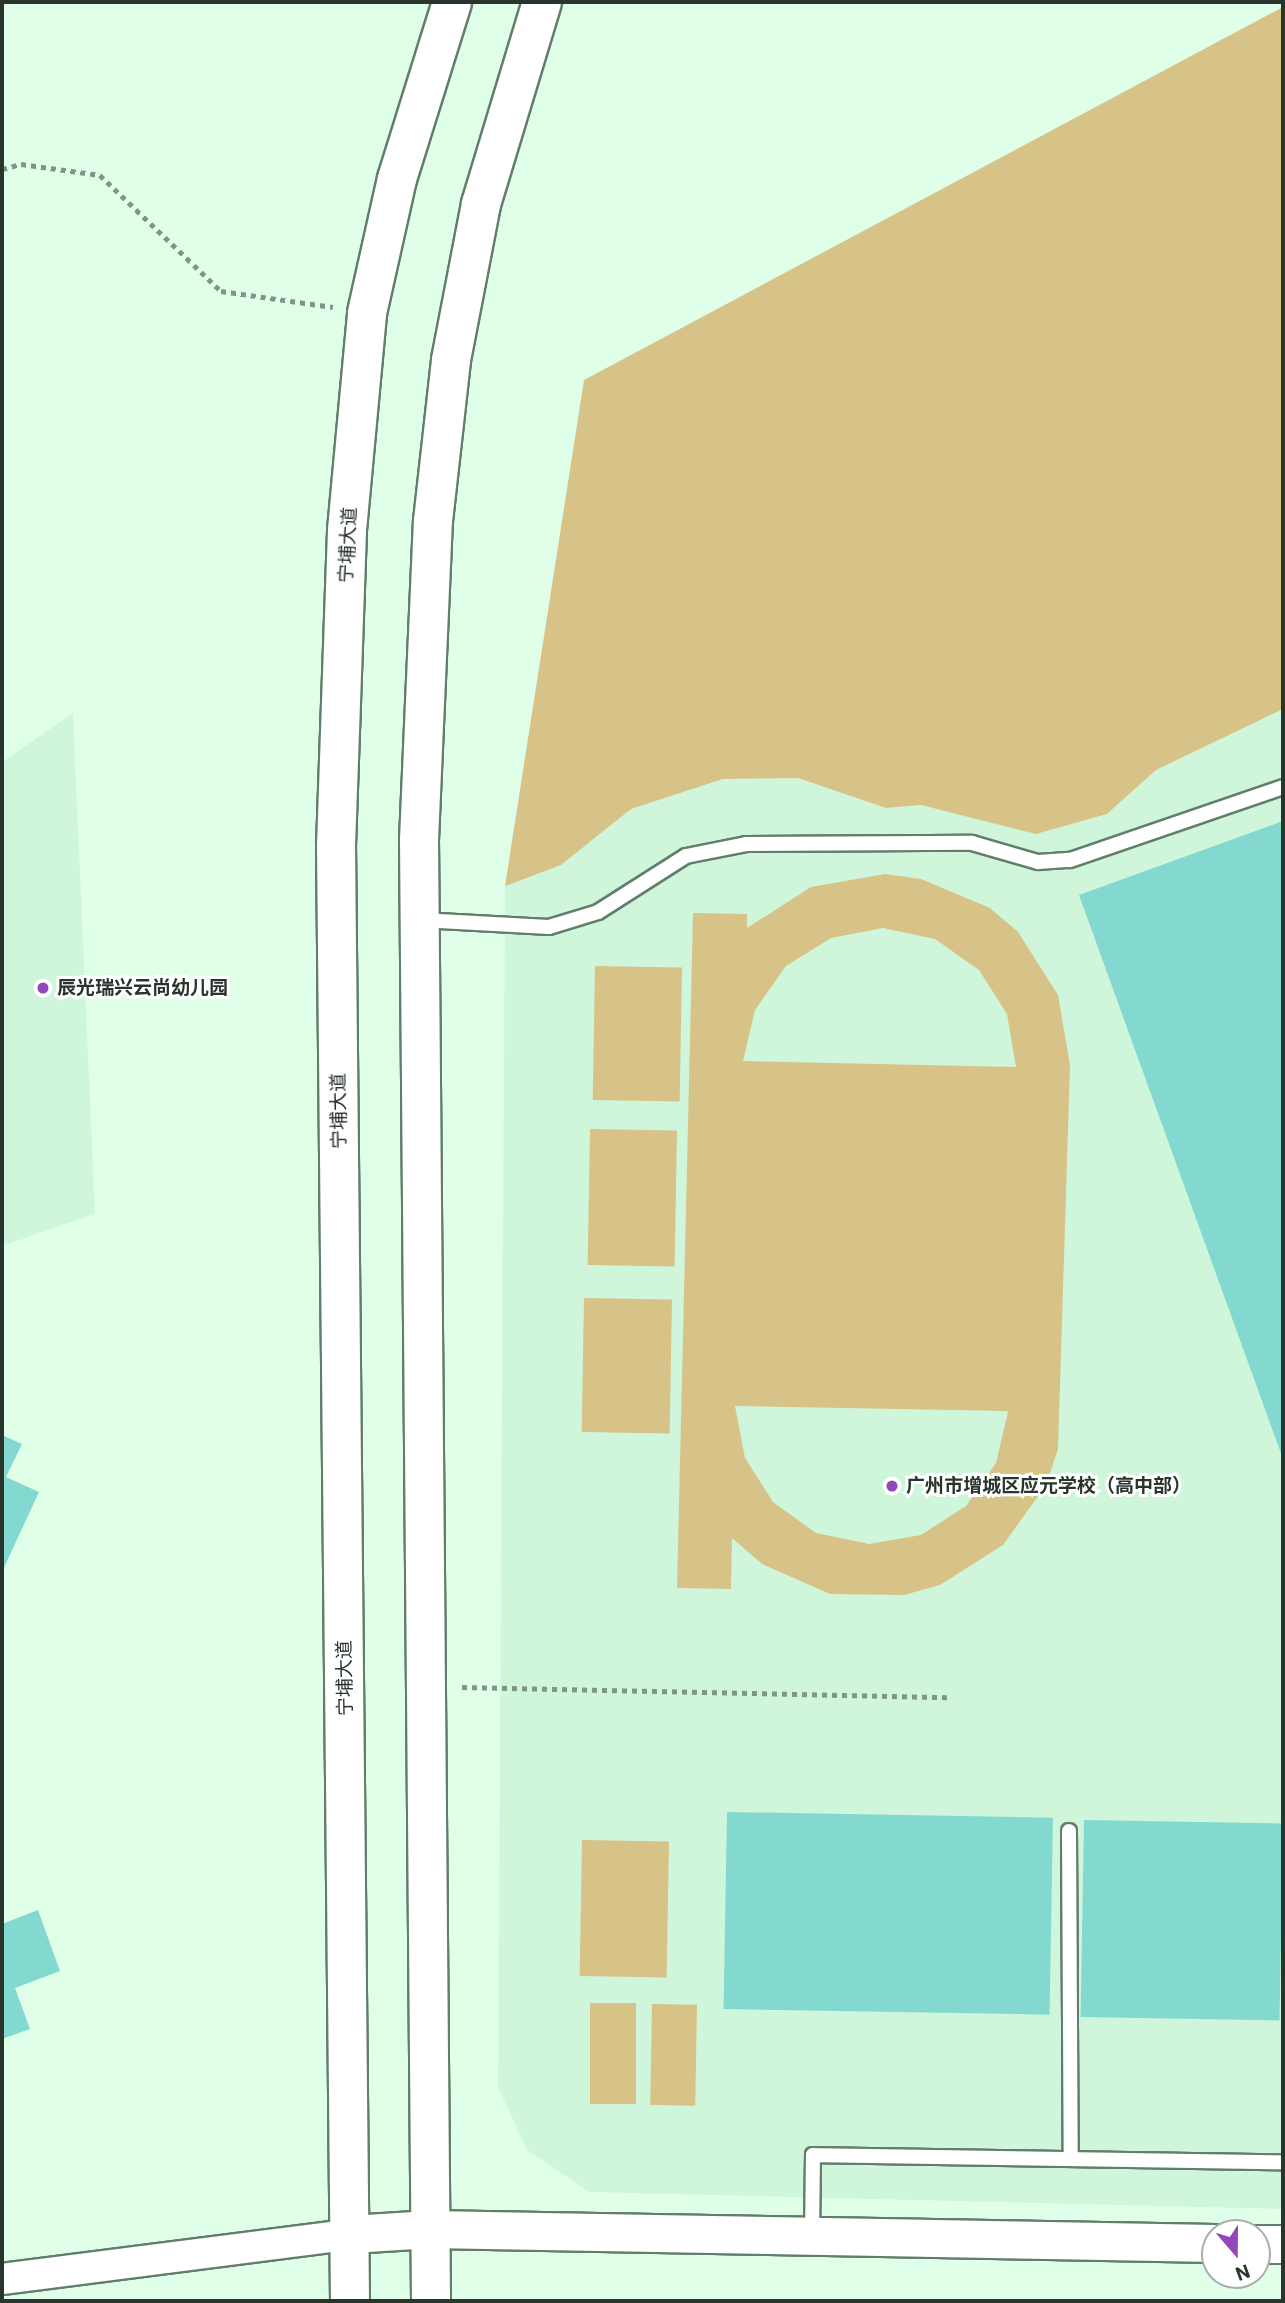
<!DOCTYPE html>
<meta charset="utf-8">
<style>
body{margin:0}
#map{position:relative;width:1285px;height:2303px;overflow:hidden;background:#dfffe9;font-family:Roboto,"Noto Sans SC",sans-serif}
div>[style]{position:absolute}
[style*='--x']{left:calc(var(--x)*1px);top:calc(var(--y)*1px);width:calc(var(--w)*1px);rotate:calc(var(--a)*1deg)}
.built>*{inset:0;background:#cff6db}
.green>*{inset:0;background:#d7c387;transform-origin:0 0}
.building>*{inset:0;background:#83d9cf;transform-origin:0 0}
.path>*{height:4.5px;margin-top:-2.25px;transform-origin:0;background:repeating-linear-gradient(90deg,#7f9586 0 5px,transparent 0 10px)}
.roads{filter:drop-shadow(2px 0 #627e6b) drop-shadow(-2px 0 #627e6b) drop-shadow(0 2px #627e6b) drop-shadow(0 -2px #627e6b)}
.service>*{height:14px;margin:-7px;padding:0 7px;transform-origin:7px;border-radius:7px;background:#fff}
.minor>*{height:30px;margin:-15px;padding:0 15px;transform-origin:15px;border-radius:15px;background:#fff}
.tertiary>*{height:37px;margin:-18.5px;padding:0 18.5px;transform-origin:18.5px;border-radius:18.5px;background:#fff}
.secondary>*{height:38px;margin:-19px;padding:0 19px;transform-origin:19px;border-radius:19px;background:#fff}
.dots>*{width:19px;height:19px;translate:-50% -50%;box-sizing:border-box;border:4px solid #fff;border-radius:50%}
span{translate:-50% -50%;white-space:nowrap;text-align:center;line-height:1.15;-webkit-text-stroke:6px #fff;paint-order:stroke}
.street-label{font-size:19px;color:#28342c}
.poi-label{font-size:19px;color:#28342c;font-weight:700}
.left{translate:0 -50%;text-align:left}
.frame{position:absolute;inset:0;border:4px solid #28342c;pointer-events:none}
.north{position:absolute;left:1201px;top:2219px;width:70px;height:70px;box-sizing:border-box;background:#fff;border:2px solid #a9aeab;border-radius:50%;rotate:160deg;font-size:19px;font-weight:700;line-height:28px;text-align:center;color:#28342c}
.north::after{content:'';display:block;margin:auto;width:24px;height:32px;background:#9248ba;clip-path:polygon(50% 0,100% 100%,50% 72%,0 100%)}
</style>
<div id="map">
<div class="built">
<i style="clip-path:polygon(1283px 709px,1283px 2209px,589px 2192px,527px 2150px,498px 2087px,505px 886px,561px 865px,631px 809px,723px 779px,798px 778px,886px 808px,921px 805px,1036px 833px,1107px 814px,1156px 770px)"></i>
<i style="clip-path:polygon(73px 713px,95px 1214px,2px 1246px,2px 762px)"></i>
</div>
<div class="green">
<i style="clip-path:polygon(1283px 7px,1283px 709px,1156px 770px,1107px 814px,1036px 834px,921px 805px,886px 808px,798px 778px,723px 779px,631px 809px,561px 865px,505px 886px,584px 380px)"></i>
<i style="clip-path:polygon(evenodd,885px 874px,921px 879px,990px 908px,1018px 932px,1058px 995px,1070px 1065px,1058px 1449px,1046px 1485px,1003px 1545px,940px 1585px,904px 1595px,830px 1594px,762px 1564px,732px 1538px,731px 1589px,677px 1588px,693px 913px,747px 914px,747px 928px,811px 887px,885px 874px,883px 928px,935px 939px,979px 970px,1007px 1014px,1016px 1067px,743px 1061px,755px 1010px,786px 966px,831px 938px,883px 928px,885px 874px,735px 1406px,1007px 1411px,1008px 1412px,996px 1463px,966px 1506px,921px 1535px,869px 1544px,816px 1533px,773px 1502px,745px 1458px,735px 1406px)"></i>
<i style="left:595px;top:966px;width:87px;height:134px;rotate:1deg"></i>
<i style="left:590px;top:1129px;width:87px;height:136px;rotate:1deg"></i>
<i style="left:584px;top:1298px;width:88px;height:134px;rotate:1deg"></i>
<i style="left:582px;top:1840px;width:87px;height:136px;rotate:1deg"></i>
<i style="left:590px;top:2003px;width:46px;height:101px"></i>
<i style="left:652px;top:2004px;width:45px;height:101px;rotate:1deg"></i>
</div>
<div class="building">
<i style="clip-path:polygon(1283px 821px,1283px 1459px,1079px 895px)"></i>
<i style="clip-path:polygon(2px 1435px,22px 1444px,6px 1477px,39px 1492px,2px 1572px)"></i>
<i style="left:727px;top:1812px;width:326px;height:197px;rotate:1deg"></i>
<i style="left:1084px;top:1820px;width:199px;height:197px;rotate:1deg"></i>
<i style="clip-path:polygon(38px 1910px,60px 1971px,15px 1988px,30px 2029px,2px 2039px,2px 1924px)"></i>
</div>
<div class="path">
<i style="--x:2;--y:169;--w:20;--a:-15"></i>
<i style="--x:21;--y:164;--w:80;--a:7.9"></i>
<i style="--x:100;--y:175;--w:168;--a:43.8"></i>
<i style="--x:221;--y:291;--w:113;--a:8.1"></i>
<i style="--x:462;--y:1687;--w:486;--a:1.2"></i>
</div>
<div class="roads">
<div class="service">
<i style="--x:421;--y:920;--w:128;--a:3.1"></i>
<i style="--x:549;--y:927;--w:51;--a:-17"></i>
<i style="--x:598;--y:912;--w:104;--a:-32.5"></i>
<i style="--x:686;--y:856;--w:61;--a:-11.3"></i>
<i style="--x:746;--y:844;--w:226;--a:-0.3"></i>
<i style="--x:972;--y:843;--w:69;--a:16.1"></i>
<i style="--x:1038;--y:862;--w:32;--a:-4"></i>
<i style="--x:1070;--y:860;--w:225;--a:-18.9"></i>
<i style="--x:1069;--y:1831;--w:328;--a:89.7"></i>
<i style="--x:812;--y:2236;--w:81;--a:-89.3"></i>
<i style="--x:813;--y:2155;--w:470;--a:0.9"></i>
</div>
<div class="minor">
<i style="--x:2;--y:2279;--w:352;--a:-7.3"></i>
</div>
<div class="tertiary">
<i style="--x:351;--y:2234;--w:79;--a:-3.6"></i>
<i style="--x:430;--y:2229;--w:785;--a:1.02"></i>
<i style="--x:1257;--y:2244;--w:26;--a:0"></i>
</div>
<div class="secondary">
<i style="--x:350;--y:2301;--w:1455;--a:-90.55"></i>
<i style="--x:336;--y:846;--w:316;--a:-88"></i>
<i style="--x:347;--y:530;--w:218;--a:-84.7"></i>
<i style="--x:367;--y:313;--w:137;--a:-77.4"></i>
<i style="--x:397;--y:179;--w:185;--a:-72.7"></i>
<i style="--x:431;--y:2301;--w:1461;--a:-90.47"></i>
<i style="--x:419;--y:840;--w:319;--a:-87.5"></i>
<i style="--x:433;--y:521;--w:162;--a:-83.6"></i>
<i style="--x:451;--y:360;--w:159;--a:-79.1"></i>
<i style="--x:481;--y:204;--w:211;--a:-73.2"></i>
</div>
</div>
<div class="dots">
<i style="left:43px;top:988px;background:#9248ba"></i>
<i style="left:892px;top:1486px;background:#9248ba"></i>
</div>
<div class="street-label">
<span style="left:348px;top:545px;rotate:-87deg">宁埔大道</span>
<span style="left:339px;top:1111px;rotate:-91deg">宁埔大道</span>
<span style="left:345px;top:1678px;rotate:-91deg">宁埔大道</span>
</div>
<div class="poi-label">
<span class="left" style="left:57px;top:988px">辰光瑞兴云尚幼儿园</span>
<span class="left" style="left:906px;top:1486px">广州市增城区应元学校（高中部）</span>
</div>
<div class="frame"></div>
<div class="north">N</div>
</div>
